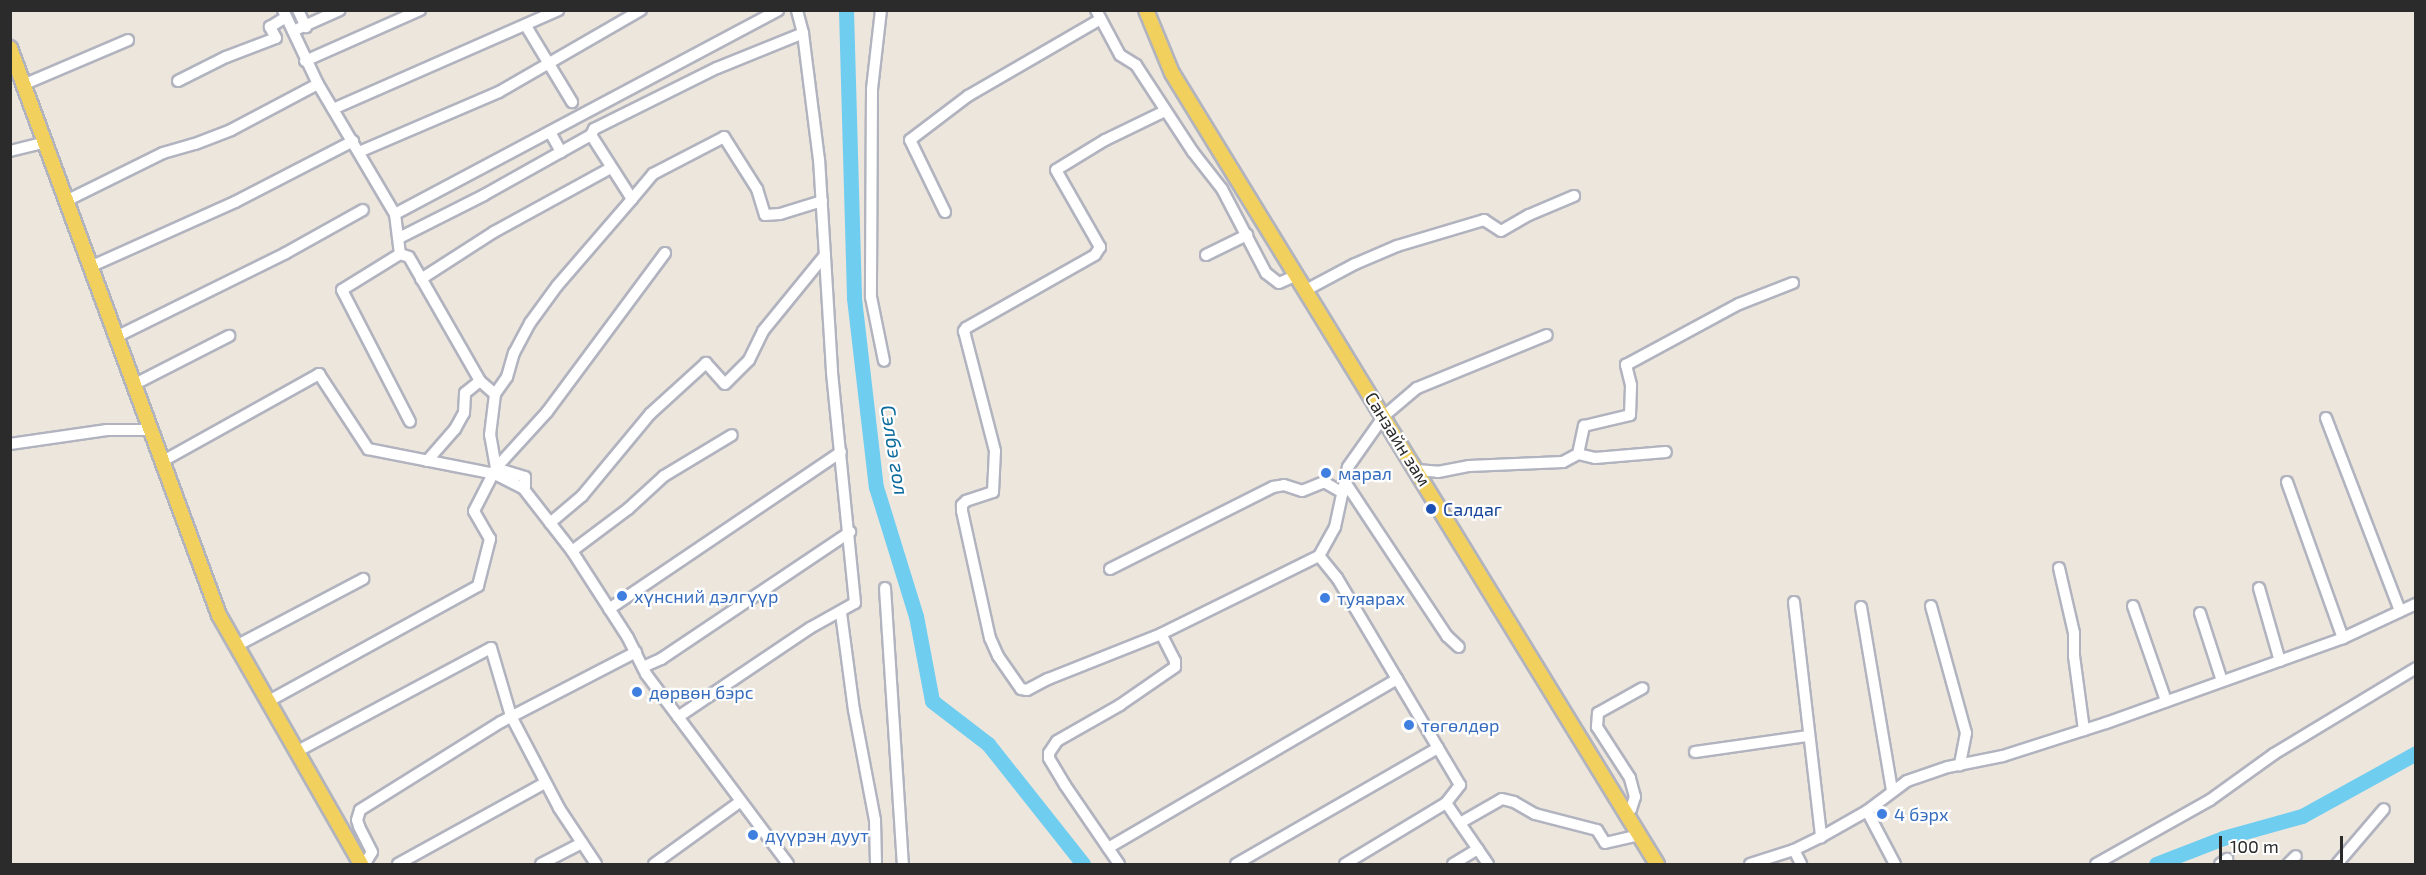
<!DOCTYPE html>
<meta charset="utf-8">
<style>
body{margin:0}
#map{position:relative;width:2426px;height:875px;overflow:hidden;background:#ede6dd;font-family:"Exo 2",sans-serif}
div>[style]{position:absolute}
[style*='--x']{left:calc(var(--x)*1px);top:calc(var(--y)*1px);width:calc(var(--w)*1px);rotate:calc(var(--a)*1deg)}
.river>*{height:15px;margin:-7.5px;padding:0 7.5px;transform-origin:7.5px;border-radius:7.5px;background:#6fcdf0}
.roads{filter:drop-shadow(2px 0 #b1b3bf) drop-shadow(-2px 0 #b1b3bf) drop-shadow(0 2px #b1b3bf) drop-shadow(0 -2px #b1b3bf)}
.minor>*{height:10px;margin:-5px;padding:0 5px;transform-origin:5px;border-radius:5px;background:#fff}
.major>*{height:14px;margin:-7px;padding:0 7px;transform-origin:7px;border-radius:7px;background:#f2d05d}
.dots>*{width:16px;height:16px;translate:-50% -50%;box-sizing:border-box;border:3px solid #fff;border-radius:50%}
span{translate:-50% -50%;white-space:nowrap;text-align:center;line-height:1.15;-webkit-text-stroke:4.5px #fff;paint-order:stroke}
.street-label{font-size:18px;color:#2b2b2b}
.shop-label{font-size:18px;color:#366cbe}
.left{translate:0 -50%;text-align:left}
.transit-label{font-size:18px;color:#164399}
.water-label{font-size:20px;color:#0c6a9d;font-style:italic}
.frame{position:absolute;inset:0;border:12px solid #2b2b2b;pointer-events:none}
.scale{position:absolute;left:2219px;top:836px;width:124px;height:27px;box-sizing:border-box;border:3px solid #2b2b2b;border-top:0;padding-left:8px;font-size:18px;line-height:21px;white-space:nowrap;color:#2b2b2b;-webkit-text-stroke:4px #fff;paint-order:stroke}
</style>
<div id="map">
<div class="river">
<i style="--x:846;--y:10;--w:288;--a:88.4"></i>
<i style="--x:854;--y:298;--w:190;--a:83.4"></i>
<i style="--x:876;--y:487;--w:135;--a:72.8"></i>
<i style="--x:916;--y:616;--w:86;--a:79.3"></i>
<i style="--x:932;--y:701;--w:71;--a:37.5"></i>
<i style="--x:988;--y:744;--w:153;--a:51.6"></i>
<i style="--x:2156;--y:864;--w:72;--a:-21.2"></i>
<i style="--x:2223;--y:838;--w:82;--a:-15.6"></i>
<i style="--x:2302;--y:816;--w:130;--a:-28.9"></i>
</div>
<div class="roads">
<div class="minor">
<i style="--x:283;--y:10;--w:82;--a:64.7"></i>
<i style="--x:318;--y:84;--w:151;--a:59.4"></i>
<i style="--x:395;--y:214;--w:40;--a:82.9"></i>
<i style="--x:400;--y:254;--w:68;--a:148.2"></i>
<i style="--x:342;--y:290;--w:148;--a:62.7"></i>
<i style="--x:298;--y:10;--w:19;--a:65"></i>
<i style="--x:881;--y:10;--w:80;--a:96.5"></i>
<i style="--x:872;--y:89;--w:208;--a:90.3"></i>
<i style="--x:871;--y:297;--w:65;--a:78.5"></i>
<i style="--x:1096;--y:10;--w:51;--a:61.9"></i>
<i style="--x:1120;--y:55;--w:19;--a:32"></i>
<i style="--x:1136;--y:65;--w:104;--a:56.8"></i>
<i style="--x:1193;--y:152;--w:47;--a:51.9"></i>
<i style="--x:1222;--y:189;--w:95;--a:62.4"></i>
<i style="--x:1266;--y:273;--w:16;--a:38"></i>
<i style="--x:1279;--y:283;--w:20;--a:-24"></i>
<i style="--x:526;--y:26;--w:89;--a:58.8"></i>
<i style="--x:293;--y:31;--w:51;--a:-24.1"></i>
<i style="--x:305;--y:61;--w:126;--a:-23.9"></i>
<i style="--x:178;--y:81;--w:54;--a:-26.6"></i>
<i style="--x:226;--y:57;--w:53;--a:-20.8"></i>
<i style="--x:276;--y:38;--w:13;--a:-119"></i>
<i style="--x:270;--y:27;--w:19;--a:-32"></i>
<i style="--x:25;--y:84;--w:112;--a:-23.1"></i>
<i style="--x:333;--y:109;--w:246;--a:-23.7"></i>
<i style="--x:1165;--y:111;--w:67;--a:154.2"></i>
<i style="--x:1105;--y:140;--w:57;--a:148.5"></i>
<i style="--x:1056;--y:170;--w:89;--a:60.3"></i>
<i style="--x:1100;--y:247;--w:9;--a:122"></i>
<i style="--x:1095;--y:255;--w:148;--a:150.5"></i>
<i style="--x:966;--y:328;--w:4;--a:124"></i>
<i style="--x:964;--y:331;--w:124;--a:75.5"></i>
<i style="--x:995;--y:451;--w:41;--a:92.8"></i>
<i style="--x:993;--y:492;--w:28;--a:162"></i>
<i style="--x:966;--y:501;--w:6;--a:135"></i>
<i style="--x:962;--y:505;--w:6;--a:90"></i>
<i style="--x:962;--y:511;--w:130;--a:77.6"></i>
<i style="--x:990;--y:638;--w:20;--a:66"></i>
<i style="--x:998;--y:656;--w:40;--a:55.1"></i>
<i style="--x:1021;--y:689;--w:6;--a:9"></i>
<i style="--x:1027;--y:690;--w:24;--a:-28"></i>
<i style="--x:1048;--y:679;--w:122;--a:-21.7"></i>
<i style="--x:1161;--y:634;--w:176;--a:-26.3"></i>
<i style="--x:550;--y:132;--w:23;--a:61"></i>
<i style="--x:10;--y:151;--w:37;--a:-14"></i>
<i style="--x:359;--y:152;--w:152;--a:-23.2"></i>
<i style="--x:499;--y:92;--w:164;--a:-30"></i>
<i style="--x:632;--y:199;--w:33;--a:-50"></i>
<i style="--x:653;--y:174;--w:80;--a:-27.5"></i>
<i style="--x:724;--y:137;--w:62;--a:57.6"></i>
<i style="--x:757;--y:189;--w:27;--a:73"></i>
<i style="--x:765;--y:215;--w:15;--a:-4"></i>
<i style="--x:780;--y:214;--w:44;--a:-17.2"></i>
<i style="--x:68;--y:200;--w:106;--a:-26.3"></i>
<i style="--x:163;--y:153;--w:33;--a:-16"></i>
<i style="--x:195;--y:144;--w:39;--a:-21"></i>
<i style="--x:231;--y:130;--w:98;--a:-27.9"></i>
<i style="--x:945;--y:212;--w:80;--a:-115.9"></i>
<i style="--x:910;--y:140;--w:73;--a:-37.2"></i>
<i style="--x:968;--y:96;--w:151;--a:-30.1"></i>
<i style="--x:395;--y:214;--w:434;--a:-28"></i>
<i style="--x:399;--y:238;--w:95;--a:-26.8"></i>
<i style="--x:484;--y:195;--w:123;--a:-29.3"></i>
<i style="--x:591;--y:135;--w:7;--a:-63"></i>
<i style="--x:594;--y:129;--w:137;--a:-26.4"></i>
<i style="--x:717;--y:68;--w:93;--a:-22.1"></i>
<i style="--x:400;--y:254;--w:9;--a:18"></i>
<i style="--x:409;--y:257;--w:143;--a:60.2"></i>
<i style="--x:480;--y:381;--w:20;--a:41"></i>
<i style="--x:1206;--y:255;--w:46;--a:-26"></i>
<i style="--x:92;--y:266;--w:157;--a:-24.1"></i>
<i style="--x:235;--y:202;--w:133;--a:-27.3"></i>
<i style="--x:421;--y:279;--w:87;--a:-32.8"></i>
<i style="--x:494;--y:232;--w:133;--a:-28.7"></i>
<i style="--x:1306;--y:290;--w:55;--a:-28"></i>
<i style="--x:1355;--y:264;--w:46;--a:-23.2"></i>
<i style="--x:1397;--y:246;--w:91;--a:-16.6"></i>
<i style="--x:1484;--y:220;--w:20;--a:33"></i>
<i style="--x:1501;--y:231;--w:32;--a:-30"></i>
<i style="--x:1529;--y:215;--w:49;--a:-22.9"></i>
<i style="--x:118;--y:336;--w:187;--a:-26.3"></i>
<i style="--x:286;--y:253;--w:88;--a:-29.2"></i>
<i style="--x:135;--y:384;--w:106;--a:-27.1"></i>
<i style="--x:2326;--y:418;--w:207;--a:69"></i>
<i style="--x:10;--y:444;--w:98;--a:-8.2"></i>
<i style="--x:107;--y:430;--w:45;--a:0"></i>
<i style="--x:1578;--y:454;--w:17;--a:13"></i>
<i style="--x:1595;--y:458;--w:71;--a:-4.8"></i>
<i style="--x:163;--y:461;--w:179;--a:-29.1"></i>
<i style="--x:319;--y:374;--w:90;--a:56.8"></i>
<i style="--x:368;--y:449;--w:129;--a:11.1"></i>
<i style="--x:495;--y:474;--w:31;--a:27"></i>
<i style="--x:523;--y:488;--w:80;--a:52.1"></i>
<i style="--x:572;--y:551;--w:103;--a:57.2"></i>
<i style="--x:628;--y:638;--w:40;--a:63.4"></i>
<i style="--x:646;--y:674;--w:237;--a:53.2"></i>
<i style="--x:427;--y:461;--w:43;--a:-48.8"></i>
<i style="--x:455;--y:429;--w:18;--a:-61"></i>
<i style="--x:464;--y:413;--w:20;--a:-87"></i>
<i style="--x:465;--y:393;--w:19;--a:-39"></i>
<i style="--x:1417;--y:470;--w:21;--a:5"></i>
<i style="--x:1438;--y:472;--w:32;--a:-11"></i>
<i style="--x:1469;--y:466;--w:94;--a:-2.4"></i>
<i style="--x:1563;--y:462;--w:17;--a:-28"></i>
<i style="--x:1578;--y:454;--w:29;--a:-78"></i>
<i style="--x:1584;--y:426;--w:47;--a:-13.4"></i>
<i style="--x:1630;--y:415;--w:30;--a:-88"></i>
<i style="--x:1631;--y:385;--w:21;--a:-104"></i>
<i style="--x:1626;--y:365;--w:128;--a:-28.4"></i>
<i style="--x:1739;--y:304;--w:58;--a:-21.3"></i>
<i style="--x:1345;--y:482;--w:185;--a:56.5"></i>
<i style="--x:1447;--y:636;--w:16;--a:43"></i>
<i style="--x:2287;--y:482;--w:166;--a:70.3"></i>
<i style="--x:523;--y:488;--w:2;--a:-27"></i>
<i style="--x:525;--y:487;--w:10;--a:-90"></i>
<i style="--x:525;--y:477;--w:30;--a:-163"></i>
<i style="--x:496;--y:468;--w:76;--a:-47.7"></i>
<i style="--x:547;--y:412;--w:198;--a:-53.4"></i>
<i style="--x:550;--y:523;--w:42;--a:-40.2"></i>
<i style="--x:582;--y:496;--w:107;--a:-50.3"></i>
<i style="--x:650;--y:414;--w:76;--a:-42.3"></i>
<i style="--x:706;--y:363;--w:28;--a:48"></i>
<i style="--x:725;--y:384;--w:34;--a:-45"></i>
<i style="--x:749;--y:360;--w:32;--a:-64"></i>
<i style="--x:763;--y:331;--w:98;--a:-50.8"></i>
<i style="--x:572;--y:551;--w:70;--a:-36.9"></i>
<i style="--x:628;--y:509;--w:49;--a:-42.5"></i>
<i style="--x:664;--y:476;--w:79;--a:-31.1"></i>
<i style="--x:2059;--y:568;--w:67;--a:77"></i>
<i style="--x:2074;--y:633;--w:23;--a:90"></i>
<i style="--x:2074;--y:656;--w:75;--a:82.3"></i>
<i style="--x:1110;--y:569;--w:182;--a:-26.7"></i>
<i style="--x:1273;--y:487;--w:11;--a:-10"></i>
<i style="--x:1284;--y:485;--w:19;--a:18"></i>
<i style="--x:1302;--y:491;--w:24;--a:-22"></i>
<i style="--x:1324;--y:482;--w:22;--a:30"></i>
<i style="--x:885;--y:588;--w:277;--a:86.3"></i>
<i style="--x:2259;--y:588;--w:76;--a:74"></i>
<i style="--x:1794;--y:602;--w:237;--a:83.4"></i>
<i style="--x:1931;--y:606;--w:132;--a:74.6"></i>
<i style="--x:1966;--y:733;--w:33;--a:101"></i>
<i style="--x:2133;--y:606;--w:101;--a:70.8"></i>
<i style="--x:1861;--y:607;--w:186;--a:80.4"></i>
<i style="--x:609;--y:609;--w:280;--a:-34.1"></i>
<i style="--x:841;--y:613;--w:98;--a:82.4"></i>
<i style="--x:854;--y:710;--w:112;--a:79.2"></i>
<i style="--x:875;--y:820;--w:44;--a:88.7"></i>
<i style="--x:2200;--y:613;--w:71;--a:72.1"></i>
<i style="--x:236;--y:646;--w:144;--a:-27.8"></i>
<i style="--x:643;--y:667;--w:20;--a:-24"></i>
<i style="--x:661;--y:659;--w:228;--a:-33.9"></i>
<i style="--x:267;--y:702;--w:241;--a:-28.8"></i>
<i style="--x:478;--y:586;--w:49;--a:-75.7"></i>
<i style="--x:490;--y:539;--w:32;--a:-120"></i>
<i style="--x:474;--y:511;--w:48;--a:-62.9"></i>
<i style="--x:496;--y:468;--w:34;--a:-100"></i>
<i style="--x:490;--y:435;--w:41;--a:-83"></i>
<i style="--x:495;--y:394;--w:21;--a:-55"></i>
<i style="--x:507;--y:377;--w:25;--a:-74"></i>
<i style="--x:514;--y:353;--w:34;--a:-62"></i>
<i style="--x:530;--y:323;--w:46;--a:-53.9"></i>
<i style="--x:557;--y:286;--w:115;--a:-49.2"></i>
<i style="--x:632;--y:199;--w:76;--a:-122.6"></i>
<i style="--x:678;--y:717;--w:159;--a:-34"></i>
<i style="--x:810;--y:628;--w:51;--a:-29.1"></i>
<i style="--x:855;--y:603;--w:233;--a:-95.7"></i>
<i style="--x:832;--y:371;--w:211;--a:-93.5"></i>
<i style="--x:819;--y:160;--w:128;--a:-97.2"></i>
<i style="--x:803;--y:33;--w:24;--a:-105"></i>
<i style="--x:296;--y:752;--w:221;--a:-28.1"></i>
<i style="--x:491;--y:648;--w:71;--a:73.6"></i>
<i style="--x:511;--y:716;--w:104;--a:62.4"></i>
<i style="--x:559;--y:808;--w:67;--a:56.5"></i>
<i style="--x:1695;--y:752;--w:113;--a:-8.1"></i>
<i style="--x:1867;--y:811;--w:60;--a:62.2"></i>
<i style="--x:1627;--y:813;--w:6;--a:-45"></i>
<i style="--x:1631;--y:809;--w:13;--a:-72"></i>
<i style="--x:1635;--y:797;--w:20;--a:-105"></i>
<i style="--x:1630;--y:778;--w:61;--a:-122.9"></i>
<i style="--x:1597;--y:727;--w:14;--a:-86"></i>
<i style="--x:1598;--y:713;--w:51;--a:-29.1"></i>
<i style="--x:1460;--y:823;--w:48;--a:-29.7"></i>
<i style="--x:1502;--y:799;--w:12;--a:14"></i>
<i style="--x:1514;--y:802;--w:24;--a:30"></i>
<i style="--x:1535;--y:814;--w:64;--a:14.5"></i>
<i style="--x:1597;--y:830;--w:15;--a:58"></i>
<i style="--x:1605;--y:843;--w:36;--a:-13"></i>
<i style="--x:1108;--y:848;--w:335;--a:-30.3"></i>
<i style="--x:1794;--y:850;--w:16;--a:63"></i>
<i style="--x:360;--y:864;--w:8;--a:-30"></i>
<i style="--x:367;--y:860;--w:9;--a:-58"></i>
<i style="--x:372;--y:852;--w:29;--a:-117"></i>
<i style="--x:359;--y:826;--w:6;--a:-108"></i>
<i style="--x:357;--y:820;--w:10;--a:-73"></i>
<i style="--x:360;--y:810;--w:166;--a:-32"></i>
<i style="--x:501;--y:722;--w:152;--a:-27.4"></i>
<i style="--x:398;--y:864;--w:168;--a:-28.9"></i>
<i style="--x:541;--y:864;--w:46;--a:-27.1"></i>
<i style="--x:654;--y:864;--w:107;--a:-35.9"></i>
<i style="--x:1119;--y:864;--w:96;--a:-124.4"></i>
<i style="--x:1065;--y:785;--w:31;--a:-121"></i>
<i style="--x:1049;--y:758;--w:5;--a:-90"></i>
<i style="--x:1049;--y:753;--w:14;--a:-56"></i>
<i style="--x:1057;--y:741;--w:73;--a:-29.7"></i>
<i style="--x:1120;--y:705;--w:67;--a:-34.6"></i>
<i style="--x:1175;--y:667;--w:6;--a:-90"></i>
<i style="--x:1175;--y:661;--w:30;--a:-117"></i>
<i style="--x:1236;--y:864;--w:233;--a:-29.9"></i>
<i style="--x:1345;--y:864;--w:118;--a:-31.1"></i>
<i style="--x:1453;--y:864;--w:29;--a:-31"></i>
<i style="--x:1488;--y:864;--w:74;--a:-124.5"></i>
<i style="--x:1446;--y:803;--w:23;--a:-52"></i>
<i style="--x:1460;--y:785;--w:241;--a:-120.7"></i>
<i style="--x:1337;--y:578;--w:28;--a:-129"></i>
<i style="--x:1319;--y:556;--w:33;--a:-61"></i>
<i style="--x:1335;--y:527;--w:61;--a:-77.8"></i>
<i style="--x:1348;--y:467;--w:62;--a:-54.8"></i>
<i style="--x:1384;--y:416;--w:43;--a:-40.3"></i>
<i style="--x:1417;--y:388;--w:140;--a:-22.2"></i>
<i style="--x:1750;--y:864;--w:46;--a:-17.7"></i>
<i style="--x:1794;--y:850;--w:30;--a:-26"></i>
<i style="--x:1821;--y:837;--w:53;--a:-29.5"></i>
<i style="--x:1867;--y:811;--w:50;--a:-36.9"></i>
<i style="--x:1907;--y:781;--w:43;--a:-18.9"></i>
<i style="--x:1948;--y:767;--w:56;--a:-11.3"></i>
<i style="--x:2003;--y:756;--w:108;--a:-17.8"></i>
<i style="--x:2106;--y:723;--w:252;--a:-19.7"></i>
<i style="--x:2343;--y:638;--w:81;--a:-25"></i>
<i style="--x:2096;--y:864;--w:131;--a:-29.3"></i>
<i style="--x:2210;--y:800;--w:79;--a:-35.7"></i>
<i style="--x:2274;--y:754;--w:166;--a:-31.2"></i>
<i style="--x:2220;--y:864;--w:9;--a:-36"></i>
<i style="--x:2288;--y:864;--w:11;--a:-45"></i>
<i style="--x:2337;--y:864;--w:72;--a:-49.5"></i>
</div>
<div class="major">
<i style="--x:1146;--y:10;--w:68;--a:67.6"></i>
<i style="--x:1172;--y:73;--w:928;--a:58.49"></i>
<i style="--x:10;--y:48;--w:604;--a:69.77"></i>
<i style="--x:219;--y:615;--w:287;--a:60.3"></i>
</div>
</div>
<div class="dots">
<i style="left:1326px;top:473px;background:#3f7fe0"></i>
<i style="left:1431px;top:509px;background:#1a4fb4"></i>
<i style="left:622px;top:596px;background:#3f7fe0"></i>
<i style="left:1325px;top:598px;background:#3f7fe0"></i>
<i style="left:637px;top:692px;background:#3f7fe0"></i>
<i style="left:1409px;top:725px;background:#3f7fe0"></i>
<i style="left:1882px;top:814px;background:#3f7fe0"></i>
<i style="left:753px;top:835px;background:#3f7fe0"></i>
</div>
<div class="street-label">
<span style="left:1398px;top:439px;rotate:58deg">Санзайн зам</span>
</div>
<div class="shop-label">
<span class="left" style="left:1338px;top:473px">марал</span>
<span class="left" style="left:634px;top:596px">хүнсний дэлгүүр</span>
<span class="left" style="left:1337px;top:598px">туяарах</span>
<span class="left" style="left:649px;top:692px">дөрвөн бэрс</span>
<span class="left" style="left:1421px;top:725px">төгөлдөр</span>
<span class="left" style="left:1894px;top:814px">4 бэрх</span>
<span class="left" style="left:765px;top:835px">дүүрэн дуут</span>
</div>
<div class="transit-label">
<span class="left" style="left:1443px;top:509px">Салдаг</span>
</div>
<div class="water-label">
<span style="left:895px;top:450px;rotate:81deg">Сэлбэ гол</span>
</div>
<div class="frame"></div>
<div class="scale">100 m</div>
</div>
